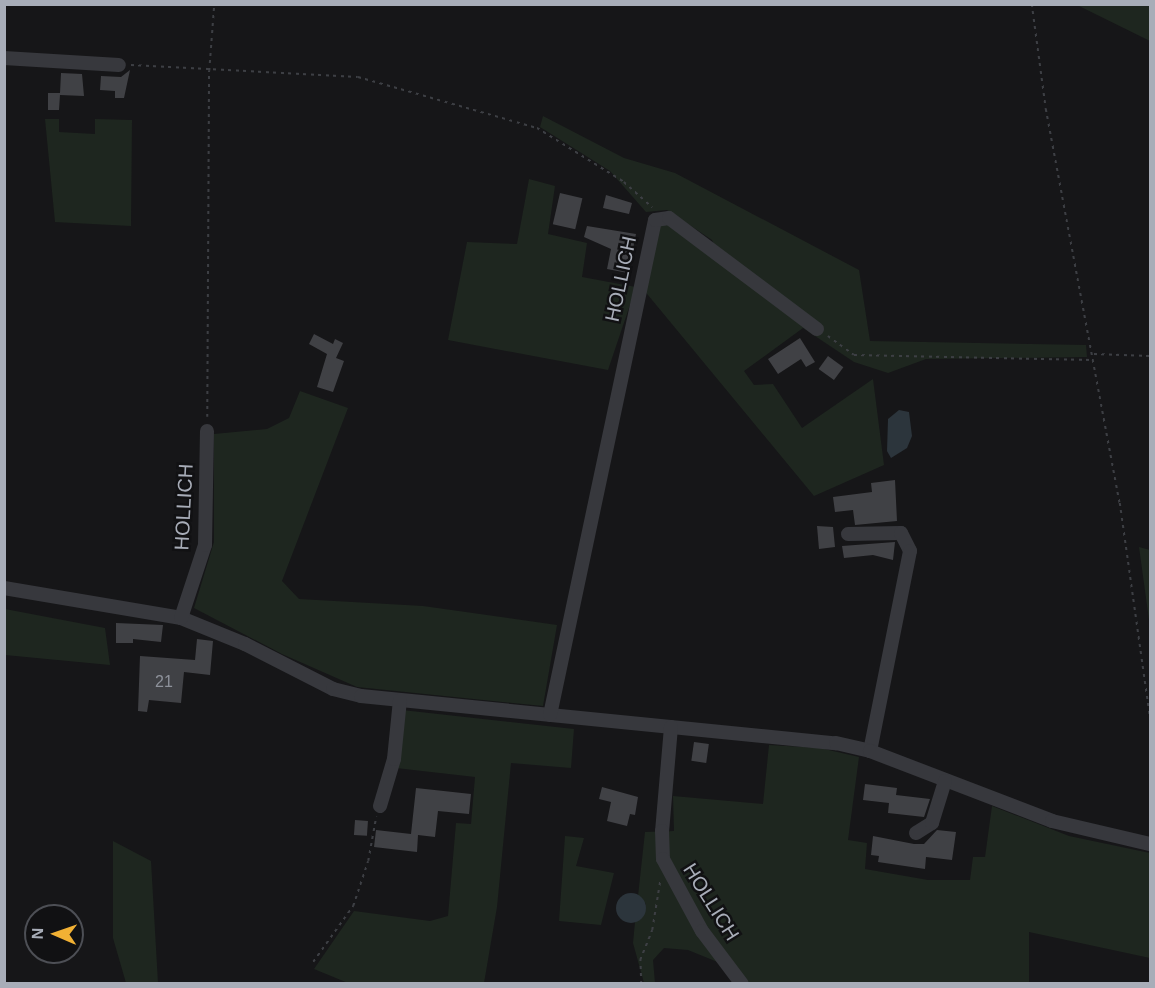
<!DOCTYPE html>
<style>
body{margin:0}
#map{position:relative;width:1155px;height:988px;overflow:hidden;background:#161618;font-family:Helvetica,sans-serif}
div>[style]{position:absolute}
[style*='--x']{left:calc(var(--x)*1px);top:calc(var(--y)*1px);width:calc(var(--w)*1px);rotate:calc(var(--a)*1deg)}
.green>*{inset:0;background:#1e261f}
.water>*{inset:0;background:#2c353c}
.round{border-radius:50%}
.building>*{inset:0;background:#404145;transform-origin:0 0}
.path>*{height:1.5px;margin-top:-0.75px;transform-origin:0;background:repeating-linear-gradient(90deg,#3d3f44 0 3px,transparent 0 7.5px)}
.minor>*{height:14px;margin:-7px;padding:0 7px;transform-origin:7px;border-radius:7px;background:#37383d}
span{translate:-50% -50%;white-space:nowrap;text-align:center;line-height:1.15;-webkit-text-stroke:5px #111113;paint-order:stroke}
.number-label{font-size:16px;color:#8e929b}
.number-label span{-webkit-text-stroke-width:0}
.street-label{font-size:20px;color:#a8adb8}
.frame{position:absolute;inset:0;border:6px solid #a8adb8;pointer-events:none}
.north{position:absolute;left:24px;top:904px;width:60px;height:60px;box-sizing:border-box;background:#111113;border:2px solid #4d4f55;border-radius:50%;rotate:272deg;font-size:16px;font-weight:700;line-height:24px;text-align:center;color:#a8adb8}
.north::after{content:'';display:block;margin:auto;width:21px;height:27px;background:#f2b134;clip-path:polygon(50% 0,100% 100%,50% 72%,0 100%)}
</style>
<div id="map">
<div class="green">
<i style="clip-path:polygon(1077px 5px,1150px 5px,1150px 41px)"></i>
<i style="clip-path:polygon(543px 116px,624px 158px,675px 173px,859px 270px,870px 341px,1086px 345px,1087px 357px,926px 359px,888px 373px,854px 362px,803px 328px,744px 371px,754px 385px,773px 384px,802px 428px,873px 379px,884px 465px,814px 496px,643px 289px,655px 228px,663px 221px,719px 258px,712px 240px,667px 210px,646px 212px,610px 171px,540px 127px)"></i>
<i style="clip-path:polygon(45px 119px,59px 119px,59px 132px,95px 134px,95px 119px,132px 120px,131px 226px,55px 222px)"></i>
<i style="clip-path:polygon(529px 179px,555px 186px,548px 234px,587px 243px,582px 277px,636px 287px,608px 370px,448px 340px,467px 242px,517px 244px)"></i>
<i style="clip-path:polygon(300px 391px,348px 408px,282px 581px,299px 599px,423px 606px,557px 625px,543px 706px,357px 687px,282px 654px,194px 608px,214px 542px,214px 434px,267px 429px,289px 418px)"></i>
<i style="clip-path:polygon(1139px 547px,1150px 550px,1150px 627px)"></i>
<i style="clip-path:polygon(5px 609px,105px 628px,110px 665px,5px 655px)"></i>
<i style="clip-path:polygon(402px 710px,574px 729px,571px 768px,511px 763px,497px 907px,484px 983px,348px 983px,314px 969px,354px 911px,430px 921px,448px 916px,456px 823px,471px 824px,475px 777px,396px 768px)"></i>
<i style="clip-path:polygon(769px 745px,820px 748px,859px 757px,848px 840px,867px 843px,865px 869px,928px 880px,970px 880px,973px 857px,985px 857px,992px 806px,1069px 836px,1150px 853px,1150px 958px,1029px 932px,1029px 983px,736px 983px,720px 963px,688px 950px,664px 948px,653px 960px,655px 983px,644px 983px,633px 943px,635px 922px,646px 904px,638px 896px,645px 832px,674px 831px,673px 796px,763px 804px)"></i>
<i style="clip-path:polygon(565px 836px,584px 838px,576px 866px,614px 873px,601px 925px,559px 921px)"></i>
<i style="clip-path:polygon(113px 841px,151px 861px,158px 983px,126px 983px,113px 938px)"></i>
</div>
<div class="water">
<i style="clip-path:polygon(899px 410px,909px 412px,912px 436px,907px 448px,891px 458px,887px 451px,888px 419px)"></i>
<i class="round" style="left:616px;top:893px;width:30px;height:30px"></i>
</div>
<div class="building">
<i style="clip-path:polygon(130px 70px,124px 98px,115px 98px,115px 91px,100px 90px,101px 76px,121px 77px)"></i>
<i style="clip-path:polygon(61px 73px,82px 74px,84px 96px,60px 95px,59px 110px,48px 110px,48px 93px,60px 93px)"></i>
<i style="left:560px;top:193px;width:23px;height:32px;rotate:13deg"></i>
<i style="clip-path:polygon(606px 195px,632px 203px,629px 214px,603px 208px)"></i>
<i style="clip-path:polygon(587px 226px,636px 234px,628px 273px,607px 269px,611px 249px,584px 237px)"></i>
<i style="clip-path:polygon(314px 334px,333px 344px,335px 339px,343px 343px,336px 358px,344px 361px,333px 392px,317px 387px,327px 354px,309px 344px)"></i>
<i style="clip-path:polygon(800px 338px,815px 362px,806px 367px,801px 359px,778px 374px,768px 359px)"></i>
<i style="left:828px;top:356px;width:19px;height:16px;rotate:36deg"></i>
<i style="clip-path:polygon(895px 480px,897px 521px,855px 525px,853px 510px,835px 512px,833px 497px,872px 492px,871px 483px)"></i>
<i style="clip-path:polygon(817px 526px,833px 527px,835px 547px,819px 549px)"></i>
<i style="clip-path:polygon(895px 542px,893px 560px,873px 555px,844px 558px,842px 546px)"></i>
<i style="clip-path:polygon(116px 623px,163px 625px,161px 642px,133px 639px,133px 643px,116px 643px)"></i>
<i style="clip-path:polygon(197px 639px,213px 641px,210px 675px,184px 672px,181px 703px,149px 700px,147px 712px,138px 711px,140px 656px,195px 660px)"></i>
<i style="left:694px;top:742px;width:15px;height:19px;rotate:8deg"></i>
<i style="clip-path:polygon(865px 784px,897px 788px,896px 795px,930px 799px,924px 817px,888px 813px,889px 803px,863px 800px)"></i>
<i style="clip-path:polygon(602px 787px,638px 797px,635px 815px,630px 814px,627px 826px,607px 821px,611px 802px,599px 799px)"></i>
<i style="clip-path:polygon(416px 788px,471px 794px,469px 814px,438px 811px,435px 837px,418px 835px,417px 852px,374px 847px,376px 830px,411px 834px)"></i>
<i style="left:355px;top:820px;width:13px;height:15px;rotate:4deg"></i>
<i style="clip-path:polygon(937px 830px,956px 832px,952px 860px,926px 857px,925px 869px,878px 862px,879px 856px,871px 855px,873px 836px,914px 844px,924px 844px)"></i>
</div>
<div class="path">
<i style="--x:1032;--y:4;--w:106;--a:82.4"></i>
<i style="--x:1046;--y:109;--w:401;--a:79.4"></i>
<i style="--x:1120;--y:503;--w:215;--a:82"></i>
<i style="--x:131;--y:65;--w:227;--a:3"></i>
<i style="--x:358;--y:77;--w:186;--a:15.9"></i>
<i style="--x:537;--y:128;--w:102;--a:31.8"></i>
<i style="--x:624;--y:182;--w:38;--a:42"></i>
<i style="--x:828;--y:336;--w:32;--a:36"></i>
<i style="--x:854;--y:355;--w:239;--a:1.2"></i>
<i style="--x:1094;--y:354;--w:56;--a:2"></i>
<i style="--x:207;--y:417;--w:346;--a:-89.7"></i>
<i style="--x:209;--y:71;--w:67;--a:-85.7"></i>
<i style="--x:313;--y:962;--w:69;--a:-54.5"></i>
<i style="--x:353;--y:906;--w:47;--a:-71.6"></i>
<i style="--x:368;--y:861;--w:45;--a:-79.7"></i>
<i style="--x:641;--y:984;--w:24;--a:-92"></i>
<i style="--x:640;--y:960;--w:32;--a:-68"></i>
<i style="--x:652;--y:930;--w:50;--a:-80.7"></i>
</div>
<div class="minor">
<i style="--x:4;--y:58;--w:115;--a:3.5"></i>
<i style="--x:848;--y:534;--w:53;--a:-1.1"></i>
<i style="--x:901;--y:533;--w:20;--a:63"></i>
<i style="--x:910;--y:551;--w:204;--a:101.3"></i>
<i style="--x:4;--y:588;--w:180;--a:9.6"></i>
<i style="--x:181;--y:618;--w:69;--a:22.1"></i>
<i style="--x:245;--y:644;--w:99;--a:27.1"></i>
<i style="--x:333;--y:689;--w:29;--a:14"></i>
<i style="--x:361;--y:696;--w:477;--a:5.7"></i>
<i style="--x:836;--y:743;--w:35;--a:13"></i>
<i style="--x:870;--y:751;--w:195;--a:21"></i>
<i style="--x:1052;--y:821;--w:101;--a:13.2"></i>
<i style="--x:181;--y:618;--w:77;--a:-71.8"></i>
<i style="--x:205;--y:545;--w:114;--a:-89"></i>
<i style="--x:550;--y:715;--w:506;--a:-78.02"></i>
<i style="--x:655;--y:220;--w:14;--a:-8"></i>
<i style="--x:669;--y:218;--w:185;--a:36.9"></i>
<i style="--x:671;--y:727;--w:104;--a:94.9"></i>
<i style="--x:662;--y:831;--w:28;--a:88"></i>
<i style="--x:663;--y:859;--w:82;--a:61.6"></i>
<i style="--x:702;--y:931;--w:66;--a:53"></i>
<i style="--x:380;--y:806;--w:49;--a:-73.4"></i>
<i style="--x:394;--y:759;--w:59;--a:-84.2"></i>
<i style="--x:916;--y:833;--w:19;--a:-32"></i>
<i style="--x:932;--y:823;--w:44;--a:-72.8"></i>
</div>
<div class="number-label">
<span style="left:164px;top:682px">21</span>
</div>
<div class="street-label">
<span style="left:621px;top:279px;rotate:-78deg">HOLLICH</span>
<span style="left:184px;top:507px;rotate:-87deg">HOLLICH</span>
<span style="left:711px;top:902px;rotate:58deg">HOLLICH</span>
</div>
<div class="frame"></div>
<div class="north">N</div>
</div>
